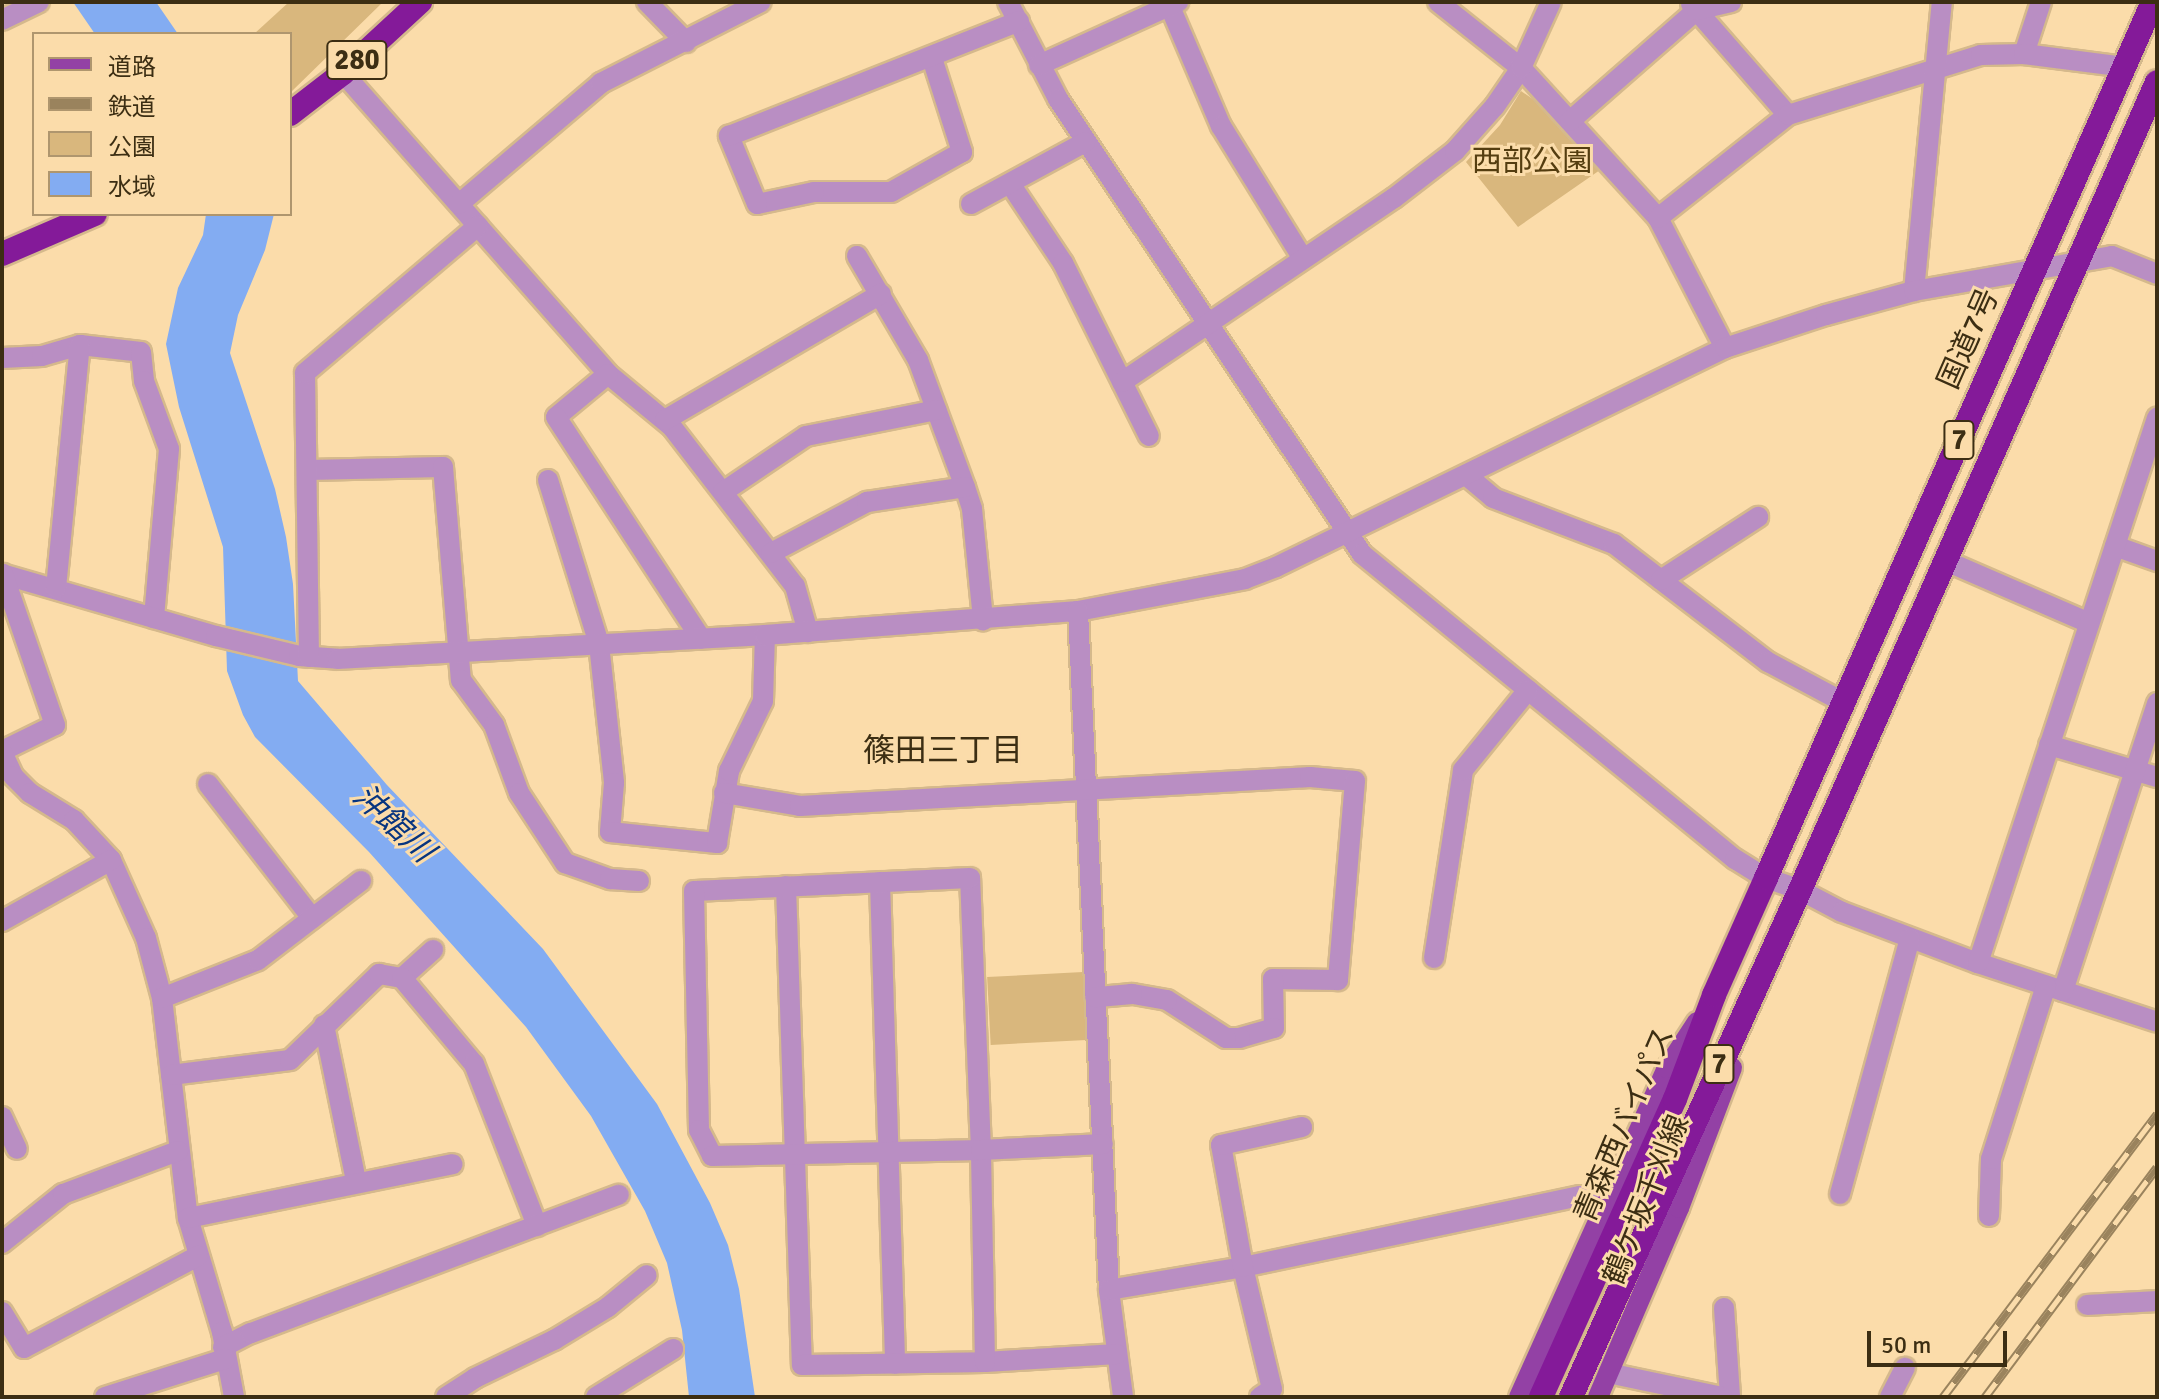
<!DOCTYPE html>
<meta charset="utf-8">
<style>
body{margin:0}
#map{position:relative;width:2159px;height:1399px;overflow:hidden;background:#fbdcaa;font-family:Signika,"Noto Sans JP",sans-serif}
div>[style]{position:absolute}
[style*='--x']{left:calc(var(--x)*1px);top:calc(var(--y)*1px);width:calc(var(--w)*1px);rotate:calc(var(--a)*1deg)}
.green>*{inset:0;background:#d9b77d;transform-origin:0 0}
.water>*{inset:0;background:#83acf2}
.roads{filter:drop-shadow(2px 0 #d5b98c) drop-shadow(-2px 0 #d5b98c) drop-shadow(0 2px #d5b98c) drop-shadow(0 -2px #d5b98c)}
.minor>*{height:20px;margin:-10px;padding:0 10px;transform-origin:10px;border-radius:10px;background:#b98ec3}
.major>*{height:20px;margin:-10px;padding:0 10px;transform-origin:10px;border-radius:10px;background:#9341a5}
.highway>*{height:24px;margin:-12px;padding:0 12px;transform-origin:12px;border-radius:12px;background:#841a99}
.rail>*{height:9px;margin-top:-4.5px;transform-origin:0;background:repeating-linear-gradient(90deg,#fbdcaa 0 18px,#9a835d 0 36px);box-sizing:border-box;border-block:2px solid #9a835d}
span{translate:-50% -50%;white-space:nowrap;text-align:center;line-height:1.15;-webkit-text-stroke:6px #fbdcaa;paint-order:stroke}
.shield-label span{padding:2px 6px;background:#fbdcaa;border:2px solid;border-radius:6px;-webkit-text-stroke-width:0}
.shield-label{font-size:28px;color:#3c2e13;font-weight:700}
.park-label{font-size:30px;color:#543d10}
.street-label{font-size:30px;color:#3c2e13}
.neighbourhood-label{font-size:32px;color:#3c2e13}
.water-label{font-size:32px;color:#073580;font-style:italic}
.frame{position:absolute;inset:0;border:4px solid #3c2e13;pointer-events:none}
.legend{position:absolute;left:32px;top:32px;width:260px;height:184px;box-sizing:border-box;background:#fbdcaa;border:2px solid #af966e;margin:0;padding:10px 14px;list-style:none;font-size:24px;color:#3c2e13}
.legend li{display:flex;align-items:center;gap:16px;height:40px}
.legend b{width:40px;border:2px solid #af966e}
.scale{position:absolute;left:1867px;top:1331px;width:140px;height:36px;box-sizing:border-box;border:4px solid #3c2e13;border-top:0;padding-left:10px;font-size:24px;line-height:28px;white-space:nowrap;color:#3c2e13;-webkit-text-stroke:6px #fbdcaa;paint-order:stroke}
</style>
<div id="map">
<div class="green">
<i style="clip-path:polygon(289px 2px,383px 2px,290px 93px,290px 34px,254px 34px)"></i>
<i style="clip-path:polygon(1521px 91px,1546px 108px,1600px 170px,1518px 227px,1466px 162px,1500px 125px)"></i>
<i style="left:1083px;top:972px;width:68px;height:96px;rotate:87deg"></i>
</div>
<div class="water">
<i style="clip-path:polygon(73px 2px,156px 2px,178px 34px,95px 34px)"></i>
<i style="clip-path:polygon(206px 214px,274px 214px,265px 250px,238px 315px,230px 353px,275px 489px,286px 537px,293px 584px,298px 681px,387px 785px,543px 949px,657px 1104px,710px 1203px,728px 1245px,739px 1289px,755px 1397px,689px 1397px,682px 1330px,667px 1263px,645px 1211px,591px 1116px,526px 1027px,369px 852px,255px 737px,243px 715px,227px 671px,223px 547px,179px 407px,166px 344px,178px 288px,203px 235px)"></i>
</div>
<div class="roads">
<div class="minor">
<i style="--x:647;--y:2;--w:56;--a:45.7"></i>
<i style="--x:1008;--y:2;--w:109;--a:62.7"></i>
<i style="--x:1058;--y:99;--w:547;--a:56.25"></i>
<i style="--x:1362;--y:554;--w:482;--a:39.3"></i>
<i style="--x:1735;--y:859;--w:36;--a:32"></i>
<i style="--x:1766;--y:878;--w:36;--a:19"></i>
<i style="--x:1800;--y:890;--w:47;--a:27.6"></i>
<i style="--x:1842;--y:912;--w:145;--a:20.6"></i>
<i style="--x:1978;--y:963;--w:188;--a:18.2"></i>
<i style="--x:1168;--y:2;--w:135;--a:66.9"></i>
<i style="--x:1221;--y:126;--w:156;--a:58.3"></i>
<i style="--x:1438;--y:2;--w:106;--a:38.5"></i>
<i style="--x:1521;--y:68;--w:203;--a:47.6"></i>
<i style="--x:1658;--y:218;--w:146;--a:62.7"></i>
<i style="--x:1691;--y:4;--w:147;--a:48.9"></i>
<i style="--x:2;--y:20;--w:41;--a:-25.9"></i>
<i style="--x:2024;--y:54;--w:55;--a:-71.9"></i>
<i style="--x:932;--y:58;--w:99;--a:72.3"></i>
<i style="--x:962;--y:152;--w:81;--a:150.6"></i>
<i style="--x:891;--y:192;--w:77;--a:180"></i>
<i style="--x:814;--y:192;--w:58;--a:168.1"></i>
<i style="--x:757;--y:204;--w:74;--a:-112.4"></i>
<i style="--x:729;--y:136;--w:312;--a:-21.6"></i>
<i style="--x:1039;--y:65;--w:153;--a:-24.4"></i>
<i style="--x:343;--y:73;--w:401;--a:48.6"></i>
<i style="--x:608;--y:374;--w:83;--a:39.6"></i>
<i style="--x:672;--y:427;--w:201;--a:52.3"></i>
<i style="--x:795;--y:586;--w:48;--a:74.2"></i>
<i style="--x:1570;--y:121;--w:169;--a:-41.2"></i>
<i style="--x:1697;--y:10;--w:35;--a:-13"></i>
<i style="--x:1011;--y:185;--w:94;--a:56.3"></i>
<i style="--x:1063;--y:263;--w:193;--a:63.6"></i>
<i style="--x:459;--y:204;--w:187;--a:-40.4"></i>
<i style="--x:601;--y:83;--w:179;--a:-26.9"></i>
<i style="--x:971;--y:204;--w:130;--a:-28.5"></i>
<i style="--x:1658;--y:218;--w:166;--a:-38.4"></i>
<i style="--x:1788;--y:115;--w:202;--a:-17.3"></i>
<i style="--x:1981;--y:55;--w:43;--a:-1.3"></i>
<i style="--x:2024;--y:54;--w:103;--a:7.3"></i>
<i style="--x:857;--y:256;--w:121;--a:59.6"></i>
<i style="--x:918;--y:360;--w:135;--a:69.7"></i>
<i style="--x:965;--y:487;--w:23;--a:72"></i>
<i style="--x:972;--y:509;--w:112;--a:84.3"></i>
<i style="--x:1914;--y:291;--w:290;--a:-84.5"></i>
<i style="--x:2;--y:358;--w:40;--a:-2.9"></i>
<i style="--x:42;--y:356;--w:40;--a:-16"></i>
<i style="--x:80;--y:345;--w:61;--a:6.5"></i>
<i style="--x:141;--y:352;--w:29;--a:84"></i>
<i style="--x:144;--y:381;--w:72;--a:69.8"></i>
<i style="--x:169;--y:449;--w:170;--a:95.1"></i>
<i style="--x:608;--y:374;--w:67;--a:140.4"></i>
<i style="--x:556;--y:417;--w:265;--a:56.8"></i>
<i style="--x:1122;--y:382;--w:328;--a:-34.1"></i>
<i style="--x:1394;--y:198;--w:77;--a:-37.6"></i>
<i style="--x:1455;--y:151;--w:60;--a:-48.4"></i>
<i style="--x:1495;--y:106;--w:46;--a:-55.6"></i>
<i style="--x:1521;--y:68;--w:72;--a:-65.6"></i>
<i style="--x:665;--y:420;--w:250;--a:-30.3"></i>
<i style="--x:307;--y:470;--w:136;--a:-1.3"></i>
<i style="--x:443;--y:467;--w:214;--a:85.2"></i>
<i style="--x:461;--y:680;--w:56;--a:53.7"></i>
<i style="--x:494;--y:725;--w:72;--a:69.8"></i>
<i style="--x:519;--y:793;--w:84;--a:56.7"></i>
<i style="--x:565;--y:863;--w:48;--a:19.6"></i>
<i style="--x:610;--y:879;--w:29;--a:4"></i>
<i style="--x:1466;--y:475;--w:35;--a:40"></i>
<i style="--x:1493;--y:498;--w:129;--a:20.8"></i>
<i style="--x:1614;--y:544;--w:194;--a:37.5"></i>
<i style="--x:1768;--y:662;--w:85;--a:28.1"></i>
<i style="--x:548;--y:480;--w:172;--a:72.7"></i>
<i style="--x:599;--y:644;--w:140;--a:83.8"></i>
<i style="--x:614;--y:783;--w:49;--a:94.7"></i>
<i style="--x:610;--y:832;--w:108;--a:5.9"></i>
<i style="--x:717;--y:843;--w:73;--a:-80.5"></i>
<i style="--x:729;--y:771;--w:78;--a:-64.1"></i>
<i style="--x:763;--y:701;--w:66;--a:-88.3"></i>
<i style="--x:723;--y:492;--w:100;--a:-34"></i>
<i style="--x:806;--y:436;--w:133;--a:-11.3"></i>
<i style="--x:2115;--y:546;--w:45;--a:19.7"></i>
<i style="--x:771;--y:553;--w:109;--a:-28"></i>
<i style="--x:867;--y:502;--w:99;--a:-8.7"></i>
<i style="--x:1946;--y:561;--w:156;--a:23.4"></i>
<i style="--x:2;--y:574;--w:223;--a:16.2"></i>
<i style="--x:216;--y:636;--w:85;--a:13.5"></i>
<i style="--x:299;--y:656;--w:39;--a:4"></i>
<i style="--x:338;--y:659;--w:428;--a:-3.2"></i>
<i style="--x:765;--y:635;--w:314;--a:-4.4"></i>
<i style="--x:1078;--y:611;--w:170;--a:-10.8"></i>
<i style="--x:1245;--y:579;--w:33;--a:-21"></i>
<i style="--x:1276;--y:567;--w:500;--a:-26"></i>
<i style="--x:1725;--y:348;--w:106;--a:-18.1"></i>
<i style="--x:1826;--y:315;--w:91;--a:-15.3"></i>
<i style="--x:1914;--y:291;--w:201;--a:-10"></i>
<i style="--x:2112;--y:256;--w:48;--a:21.8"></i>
<i style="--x:1661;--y:580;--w:116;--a:-33"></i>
<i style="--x:56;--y:588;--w:244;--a:-84.4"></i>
<i style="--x:1078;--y:611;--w:680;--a:87.39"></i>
<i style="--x:1109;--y:1290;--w:108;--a:82.5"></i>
<i style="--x:309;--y:657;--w:284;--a:-90.8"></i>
<i style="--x:305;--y:373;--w:227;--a:-40.4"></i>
<i style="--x:2049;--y:745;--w:113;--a:16.5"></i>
<i style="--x:2;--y:751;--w:59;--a:-26.1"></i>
<i style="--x:55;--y:725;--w:160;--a:-109"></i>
<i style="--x:2;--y:752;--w:26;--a:65"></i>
<i style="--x:13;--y:776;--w:24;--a:45"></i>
<i style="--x:30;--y:793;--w:52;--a:31.5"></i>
<i style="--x:74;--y:820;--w:54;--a:47.2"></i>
<i style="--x:111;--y:860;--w:85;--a:65.8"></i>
<i style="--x:146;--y:938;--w:62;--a:75.1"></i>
<i style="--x:162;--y:998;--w:222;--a:83.3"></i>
<i style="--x:188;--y:1218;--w:119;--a:73.4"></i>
<i style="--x:222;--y:1332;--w:66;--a:79.5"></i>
<i style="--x:208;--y:784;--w:170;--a:52.2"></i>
<i style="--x:724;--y:793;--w:77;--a:9.7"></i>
<i style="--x:800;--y:806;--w:511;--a:-3.25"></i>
<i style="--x:1310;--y:777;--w:45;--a:5.1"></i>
<i style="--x:1355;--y:781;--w:200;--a:94.9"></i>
<i style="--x:1338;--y:980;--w:65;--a:-179.1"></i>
<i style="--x:1273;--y:979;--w:49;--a:88.8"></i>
<i style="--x:1274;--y:1028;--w:35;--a:164"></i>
<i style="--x:1240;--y:1038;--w:14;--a:180"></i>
<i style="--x:1226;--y:1038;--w:70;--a:-147.2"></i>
<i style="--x:1167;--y:1000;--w:36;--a:-170"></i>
<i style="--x:1132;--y:994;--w:37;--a:175"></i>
<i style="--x:880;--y:882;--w:482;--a:88.2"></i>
<i style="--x:786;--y:886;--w:479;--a:88.1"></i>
<i style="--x:802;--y:1365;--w:183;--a:-0.9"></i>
<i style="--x:985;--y:1362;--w:132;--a:-3.5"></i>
<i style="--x:2;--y:921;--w:125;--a:-29.2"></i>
<i style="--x:1434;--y:958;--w:190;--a:-81.2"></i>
<i style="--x:1463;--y:770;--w:103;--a:-50.9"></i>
<i style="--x:1978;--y:963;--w:574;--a:-71.82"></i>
<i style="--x:402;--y:978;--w:42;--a:-42.1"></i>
<i style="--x:2063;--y:991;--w:303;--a:-71.9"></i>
<i style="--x:162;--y:998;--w:103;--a:-21.6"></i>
<i style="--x:258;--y:960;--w:130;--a:-37.5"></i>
<i style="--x:324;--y:1025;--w:159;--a:78.4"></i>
<i style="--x:171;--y:1075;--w:120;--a:-7.2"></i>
<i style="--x:290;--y:1060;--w:124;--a:-44"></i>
<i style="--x:379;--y:974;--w:23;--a:10"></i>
<i style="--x:402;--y:978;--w:112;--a:50.1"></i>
<i style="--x:474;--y:1064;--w:174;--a:68.7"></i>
<i style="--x:2;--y:1117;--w:35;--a:65"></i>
<i style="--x:1840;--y:1194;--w:265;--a:-74.7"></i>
<i style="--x:1989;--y:1216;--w:57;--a:-88"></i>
<i style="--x:1991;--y:1159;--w:182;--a:-72.4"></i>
<i style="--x:188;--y:1218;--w:270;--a:-11.5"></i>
<i style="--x:2;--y:1243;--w:78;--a:-38.8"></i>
<i style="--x:63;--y:1194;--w:123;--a:-20.5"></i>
<i style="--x:1109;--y:1290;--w:136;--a:-9.7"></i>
<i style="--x:1243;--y:1267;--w:344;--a:-11.9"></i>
<i style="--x:1580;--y:1196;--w:29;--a:0"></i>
<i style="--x:2087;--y:1305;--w:70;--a:-3.3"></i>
<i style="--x:1724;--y:1308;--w:89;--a:86.1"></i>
<i style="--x:2;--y:1312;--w:42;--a:58.6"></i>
<i style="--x:24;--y:1348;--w:197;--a:-27.9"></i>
<i style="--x:223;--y:1347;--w:31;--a:-27"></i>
<i style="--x:251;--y:1333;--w:393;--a:-20.6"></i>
<i style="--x:985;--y:1362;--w:212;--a:-91.1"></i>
<i style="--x:981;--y:1150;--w:272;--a:-92.3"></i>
<i style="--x:970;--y:878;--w:276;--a:177.3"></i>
<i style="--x:694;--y:891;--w:239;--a:88.8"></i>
<i style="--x:699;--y:1130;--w:29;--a:63"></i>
<i style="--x:712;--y:1156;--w:269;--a:-1.3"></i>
<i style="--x:981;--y:1150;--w:122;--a:-2.8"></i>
<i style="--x:1608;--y:1373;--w:117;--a:11.8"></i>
<i style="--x:105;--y:1397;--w:126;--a:-17.6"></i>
<i style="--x:446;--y:1397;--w:35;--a:-33"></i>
<i style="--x:475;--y:1378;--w:88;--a:-25.7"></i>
<i style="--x:554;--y:1340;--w:63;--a:-31.4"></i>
<i style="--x:608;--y:1307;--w:50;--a:-39.4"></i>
<i style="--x:596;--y:1397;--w:91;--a:-31.9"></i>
<i style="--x:1260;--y:1397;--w:14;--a:-34"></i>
<i style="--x:1272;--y:1389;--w:125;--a:-103.4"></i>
<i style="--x:1243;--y:1267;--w:124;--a:-100.2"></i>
<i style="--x:1221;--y:1145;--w:83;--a:-12.5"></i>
<i style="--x:1890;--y:1397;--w:33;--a:-63"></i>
</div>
<div class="major">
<i style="--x:1519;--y:1397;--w:361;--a:-65.8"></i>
<i style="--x:1667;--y:1068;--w:55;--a:-56.9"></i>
<i style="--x:1598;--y:1397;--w:206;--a:-66.8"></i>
<i style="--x:1679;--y:1208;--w:150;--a:-69.3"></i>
</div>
<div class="highway">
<i style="--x:290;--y:114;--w:67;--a:-37.7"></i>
<i style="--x:343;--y:73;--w:105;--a:-42.7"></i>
<i style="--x:2;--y:254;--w:101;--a:-23.3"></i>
<i style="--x:1541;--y:1397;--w:327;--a:-65.8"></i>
<i style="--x:1675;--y:1099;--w:111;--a:-69.4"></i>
<i style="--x:1714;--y:995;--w:128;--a:-66"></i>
<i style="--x:1766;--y:878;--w:958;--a:-66.17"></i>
<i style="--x:1571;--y:1397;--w:556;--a:-65.69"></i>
<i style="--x:1800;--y:890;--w:883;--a:-66.16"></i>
</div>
</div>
<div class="rail">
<i style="--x:1943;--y:1397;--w:355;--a:-52.9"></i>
<i style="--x:1985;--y:1397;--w:287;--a:-53.2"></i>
</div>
<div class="shield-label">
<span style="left:357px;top:60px">280</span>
<span style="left:1959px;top:440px">7</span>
<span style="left:1719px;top:1064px">7</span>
</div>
<div class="park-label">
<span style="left:1532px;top:162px">西部公園</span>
</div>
<div class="street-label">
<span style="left:1969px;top:339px;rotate:-66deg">国道7号</span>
<span style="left:1625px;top:1125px;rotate:-67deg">青森西バイパス</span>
<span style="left:1647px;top:1200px;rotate:-68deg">鶴ケ坂千刈線</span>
</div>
<div class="neighbourhood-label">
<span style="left:943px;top:751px">篠田三丁目</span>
</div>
<div class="water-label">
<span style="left:393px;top:824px;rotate:43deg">沖館川</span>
</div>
<div class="frame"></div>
<ul class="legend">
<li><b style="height:10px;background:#9341a5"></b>道路</li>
<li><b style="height:10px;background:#9a835d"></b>鉄道</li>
<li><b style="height:22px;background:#d9b77d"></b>公園</li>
<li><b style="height:22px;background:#83acf2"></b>水域</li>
</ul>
<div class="scale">50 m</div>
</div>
